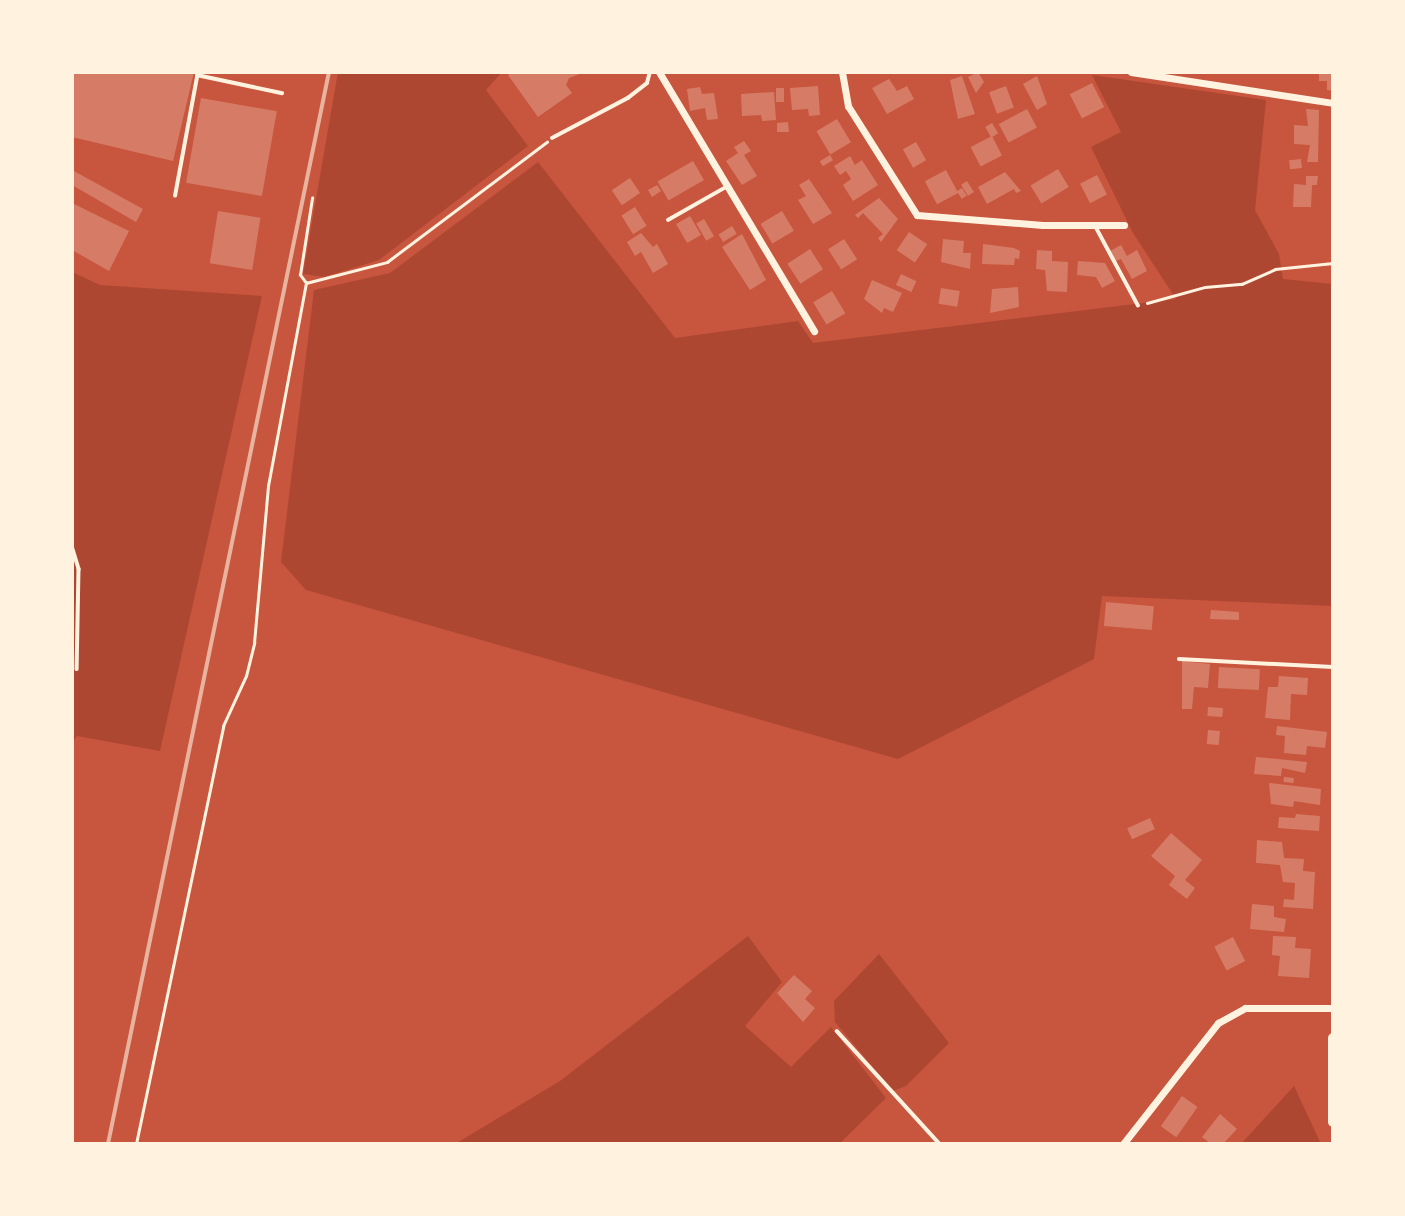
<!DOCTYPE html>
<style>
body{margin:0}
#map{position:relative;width:1405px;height:1216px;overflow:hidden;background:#c8553d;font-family:Raleway,sans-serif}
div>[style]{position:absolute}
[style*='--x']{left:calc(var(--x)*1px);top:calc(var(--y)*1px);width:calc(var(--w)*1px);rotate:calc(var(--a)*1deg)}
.green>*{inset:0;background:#ae4732}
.building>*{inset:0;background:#d67c66;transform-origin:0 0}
.path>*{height:2.5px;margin:-1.25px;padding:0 1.25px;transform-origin:1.25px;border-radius:1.25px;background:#fff3e0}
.service>*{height:3.5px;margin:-1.75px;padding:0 1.75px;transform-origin:1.75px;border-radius:1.75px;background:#fff3e0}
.minor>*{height:7px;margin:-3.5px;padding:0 3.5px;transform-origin:3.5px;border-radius:3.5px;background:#fff3e0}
.secondary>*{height:10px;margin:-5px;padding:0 5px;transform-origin:5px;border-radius:5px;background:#fff3e0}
.rail>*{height:3.5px;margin:-1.75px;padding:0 1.75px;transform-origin:1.75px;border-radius:1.75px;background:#e9b49f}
span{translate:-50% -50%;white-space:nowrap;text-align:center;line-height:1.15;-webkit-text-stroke:5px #fff3e0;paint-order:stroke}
.frame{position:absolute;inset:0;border:74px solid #fff3e0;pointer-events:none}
</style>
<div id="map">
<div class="green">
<i style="clip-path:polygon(338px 72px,502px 72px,486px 90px,528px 146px,379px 260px,324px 277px,303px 274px)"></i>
<i style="clip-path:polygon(1092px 75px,1266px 100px,1255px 210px,1279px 254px,1283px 279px,1333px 284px,1333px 606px,1102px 596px,1094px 659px,898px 759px,306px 590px,281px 562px,314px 290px,390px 273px,538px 162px,675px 338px,798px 321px,813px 343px,1176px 299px,1133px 233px,1091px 147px,1121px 132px)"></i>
<i style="clip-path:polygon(72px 272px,100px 285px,262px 296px,160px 751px,77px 736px,72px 743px)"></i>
<i style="clip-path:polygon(748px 936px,782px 982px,745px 1026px,791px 1067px,831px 1027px,886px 1098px,839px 1144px,455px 1144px,560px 1081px)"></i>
<i style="clip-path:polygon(879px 954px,949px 1043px,906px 1086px,893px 1091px,835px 1022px,834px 1001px)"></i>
<i style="clip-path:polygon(1294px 1086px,1321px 1144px,1241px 1144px)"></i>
</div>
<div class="building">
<i style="clip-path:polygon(72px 72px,194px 72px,173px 161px,72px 137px)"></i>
<i style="clip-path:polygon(513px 72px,585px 72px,569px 78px,566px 85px,572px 93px,538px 117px,508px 75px)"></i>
<i style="clip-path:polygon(978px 72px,984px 82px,976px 93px,968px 77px)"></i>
<i style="clip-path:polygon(1319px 72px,1333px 72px,1333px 91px,1327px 90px,1327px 81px,1319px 81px)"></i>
<i style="clip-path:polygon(962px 76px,975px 114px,958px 119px,950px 80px)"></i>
<i style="clip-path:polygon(1037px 76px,1047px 104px,1037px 110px,1023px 84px)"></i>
<i style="clip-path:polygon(889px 79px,897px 91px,907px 86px,914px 99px,887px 114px,872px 88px)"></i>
<i style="left:1092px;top:83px;width:27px;height:25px;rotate:63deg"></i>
<i style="clip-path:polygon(818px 86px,820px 115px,809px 116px,808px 109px,792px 110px,790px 88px)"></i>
<i style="left:1006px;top:86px;width:23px;height:18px;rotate:70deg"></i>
<i style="clip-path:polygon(700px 87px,702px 94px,714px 93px,718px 119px,707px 120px,705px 108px,690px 111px,687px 89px)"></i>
<i style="left:776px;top:88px;width:8px;height:14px"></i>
<i style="clip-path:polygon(774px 92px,776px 120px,762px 121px,761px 115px,742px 116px,741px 94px)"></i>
<i style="left:201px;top:98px;width:77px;height:86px;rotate:10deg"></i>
<i style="left:1027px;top:109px;width:21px;height:32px;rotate:62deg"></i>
<i style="clip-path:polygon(1306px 109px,1319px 110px,1318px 162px,1307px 162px,1310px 145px,1294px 144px,1294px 125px,1308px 126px)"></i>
<i style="left:837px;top:119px;width:27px;height:24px;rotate:59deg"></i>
<i style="clip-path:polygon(788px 122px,789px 132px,777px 132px,777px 123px)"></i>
<i style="left:992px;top:123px;width:12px;height:8px;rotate:59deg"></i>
<i style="left:992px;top:136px;width:22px;height:24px;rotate:63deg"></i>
<i style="clip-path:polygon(744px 141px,751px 151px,744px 155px,757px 176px,742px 185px,726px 161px,738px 153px,734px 147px)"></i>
<i style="left:916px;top:142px;width:21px;height:15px;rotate:61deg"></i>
<i style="left:830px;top:155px;width:6px;height:12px;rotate:59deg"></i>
<i style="clip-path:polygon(850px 156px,855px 165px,862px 160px,878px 185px,853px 201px,843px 185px,851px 179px,846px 171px,840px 175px,834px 166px)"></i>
<i style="left:1301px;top:159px;width:9px;height:12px;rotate:84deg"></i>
<i style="left:693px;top:161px;width:22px;height:41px;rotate:60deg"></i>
<i style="left:1058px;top:169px;width:21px;height:32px;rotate:59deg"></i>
<i style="left:946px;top:170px;width:26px;height:24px;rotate:62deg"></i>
<i style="clip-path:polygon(74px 171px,143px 209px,136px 222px,72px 185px)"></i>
<i style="clip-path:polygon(1005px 172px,1021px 191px,1016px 193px,1014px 189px,987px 204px,978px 187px)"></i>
<i style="left:1097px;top:175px;width:22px;height:19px;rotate:63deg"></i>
<i style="clip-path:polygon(1306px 176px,1318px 176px,1317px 185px,1312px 185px,1311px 207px,1293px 207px,1294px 184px,1306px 185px)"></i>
<i style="left:630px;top:178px;width:18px;height:22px;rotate:56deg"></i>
<i style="clip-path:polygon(809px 179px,832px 213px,813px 224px,798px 200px,806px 196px,799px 185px)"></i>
<i style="left:967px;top:181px;width:13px;height:7px;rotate:58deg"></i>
<i style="clip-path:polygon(657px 185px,661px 191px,652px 197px,648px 190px)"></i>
<i style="left:962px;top:188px;width:9px;height:6px;rotate:58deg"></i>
<i style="clip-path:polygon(879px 198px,898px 219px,881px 242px,878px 238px,883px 234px,863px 213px,858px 218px,855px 215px)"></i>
<i style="clip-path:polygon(72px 203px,129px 231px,109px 271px,72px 250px)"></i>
<i style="left:635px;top:207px;width:22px;height:16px;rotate:58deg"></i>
<i style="left:218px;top:211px;width:43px;height:53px;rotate:9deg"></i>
<i style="left:782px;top:211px;width:23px;height:25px;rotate:59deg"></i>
<i style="left:690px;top:216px;width:22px;height:16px;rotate:60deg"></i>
<i style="left:704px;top:219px;width:20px;height:9px;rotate:60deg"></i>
<i style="left:732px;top:226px;width:9px;height:16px;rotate:58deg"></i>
<i style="left:909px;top:232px;width:22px;height:22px;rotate:34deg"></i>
<i style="clip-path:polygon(641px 233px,653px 247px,657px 244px,668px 264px,653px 273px,641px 252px,635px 256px,627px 242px)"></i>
<i style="clip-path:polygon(742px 234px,766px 280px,750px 290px,722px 247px)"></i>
<i style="left:844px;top:239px;width:24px;height:19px;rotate:57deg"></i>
<i style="clip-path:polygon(943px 239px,964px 241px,963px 253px,971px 253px,970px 269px,941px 262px)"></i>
<i style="clip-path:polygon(983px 244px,1014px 248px,1020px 251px,1019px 259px,1015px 258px,1014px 265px,982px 264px)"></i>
<i style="clip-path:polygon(1121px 245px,1127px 256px,1137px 250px,1147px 271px,1132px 279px,1121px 259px,1116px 261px,1110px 251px)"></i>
<i style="left:810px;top:249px;width:24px;height:27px;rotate:57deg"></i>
<i style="clip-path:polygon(1037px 250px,1052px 251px,1052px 261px,1068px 262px,1067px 292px,1047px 291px,1045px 270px,1036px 269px)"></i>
<i style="clip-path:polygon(1078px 261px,1105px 263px,1115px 281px,1102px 288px,1096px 277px,1077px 275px)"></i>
<i style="left:901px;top:274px;width:17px;height:12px;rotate:25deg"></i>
<i style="clip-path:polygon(872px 280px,902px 293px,893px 312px,884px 308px,882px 313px,864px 299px)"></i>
<i style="clip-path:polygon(1018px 287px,1019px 307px,990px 313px,992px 289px)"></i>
<i style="left:941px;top:288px;width:19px;height:16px;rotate:9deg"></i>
<i style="left:832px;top:291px;width:26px;height:22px;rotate:59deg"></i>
<i style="left:1106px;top:602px;width:48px;height:24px;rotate:5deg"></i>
<i style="clip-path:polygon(1211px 610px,1239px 612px,1239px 620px,1210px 619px)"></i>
<i style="clip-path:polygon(1182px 661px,1210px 664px,1208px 688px,1194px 687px,1192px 709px,1182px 709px)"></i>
<i style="left:1219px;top:667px;width:41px;height:21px;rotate:3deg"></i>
<i style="clip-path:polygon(1279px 676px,1308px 678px,1307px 695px,1291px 694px,1290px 720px,1265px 718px,1268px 687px,1278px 687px)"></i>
<i style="left:1208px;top:707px;width:15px;height:9px;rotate:4deg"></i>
<i style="clip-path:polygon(1277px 726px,1327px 732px,1325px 748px,1307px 746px,1306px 755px,1284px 753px,1285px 736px,1276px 735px)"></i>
<i style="left:1208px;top:730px;width:12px;height:14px;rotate:5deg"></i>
<i style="clip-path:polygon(1256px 757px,1307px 762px,1305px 773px,1282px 768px,1281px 776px,1254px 774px)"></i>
<i style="left:1284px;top:777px;width:10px;height:5px;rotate:6deg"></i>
<i style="clip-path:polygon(1269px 783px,1321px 789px,1320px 805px,1294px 801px,1293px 807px,1271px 804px)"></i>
<i style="clip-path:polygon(1296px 814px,1320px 816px,1319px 831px,1278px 828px,1279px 817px,1295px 818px)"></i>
<i style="left:1150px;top:818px;width:12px;height:25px;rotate:66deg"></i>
<i style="clip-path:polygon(1171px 833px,1202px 860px,1185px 880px,1195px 888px,1187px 899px,1169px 885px,1175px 876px,1151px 856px)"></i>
<i style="clip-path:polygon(1257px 840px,1282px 842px,1284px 858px,1304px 859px,1303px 871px,1315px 872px,1313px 909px,1283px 907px,1284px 899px,1294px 900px,1295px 883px,1283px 882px,1280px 865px,1256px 863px)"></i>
<i style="clip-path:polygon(1252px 904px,1274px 906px,1274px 917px,1286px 919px,1284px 932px,1250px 929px)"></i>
<i style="clip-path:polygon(1273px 936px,1296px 937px,1295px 948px,1311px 949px,1309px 978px,1278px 976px,1280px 956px,1272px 955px)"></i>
<i style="left:1233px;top:937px;width:27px;height:21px;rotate:63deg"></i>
<i style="clip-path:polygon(794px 975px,812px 991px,805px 999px,815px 1008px,803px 1022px,777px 993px)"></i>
<i style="left:1182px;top:1096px;width:19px;height:37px;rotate:35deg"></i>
<i style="clip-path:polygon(1220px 1114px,1237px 1129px,1223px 1144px,1211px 1144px,1202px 1137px)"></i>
</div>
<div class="path">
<i style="--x:306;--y:283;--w:84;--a:-14.5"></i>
<i style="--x:387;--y:262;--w:200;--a:-36.9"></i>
<i style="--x:1147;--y:303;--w:60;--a:-15.4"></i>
<i style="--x:1205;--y:287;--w:37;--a:-5"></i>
<i style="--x:1242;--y:284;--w:36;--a:-24"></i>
<i style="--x:1275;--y:269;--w:58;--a:-5.9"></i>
<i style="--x:136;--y:1144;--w:427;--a:-78.2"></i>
<i style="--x:223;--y:726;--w:55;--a:-65.3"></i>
<i style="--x:246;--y:676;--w:34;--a:-76"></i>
<i style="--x:254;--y:643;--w:158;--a:-84.9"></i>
<i style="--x:268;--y:486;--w:207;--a:-79.4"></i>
<i style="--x:306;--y:283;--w:10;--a:-127"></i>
<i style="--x:300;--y:275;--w:78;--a:-81.1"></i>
</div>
<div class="service">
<i style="--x:197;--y:75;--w:87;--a:12"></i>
<i style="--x:552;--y:138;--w:86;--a:-27.8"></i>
<i style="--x:628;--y:98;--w:24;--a:-38"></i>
<i style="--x:647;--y:83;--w:11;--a:-75"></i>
<i style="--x:175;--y:196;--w:126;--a:-79.5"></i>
<i style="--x:668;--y:220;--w:67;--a:-29.6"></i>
<i style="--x:1096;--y:227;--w:89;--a:61.7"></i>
<i style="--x:72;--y:546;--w:24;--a:73"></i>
<i style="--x:79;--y:569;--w:100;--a:91.1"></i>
<i style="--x:1179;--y:659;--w:154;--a:3"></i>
<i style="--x:837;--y:1031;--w:153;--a:47.7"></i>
</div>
<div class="minor">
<i style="--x:659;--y:72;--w:302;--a:59.1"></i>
<i style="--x:842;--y:72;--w:35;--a:80"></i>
<i style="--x:848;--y:106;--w:129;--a:57.7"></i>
<i style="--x:917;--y:215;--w:126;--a:4.5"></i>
<i style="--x:1043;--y:225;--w:81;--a:0"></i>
<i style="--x:1131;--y:72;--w:204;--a:8.7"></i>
<i style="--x:1123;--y:1144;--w:154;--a:-51.9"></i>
<i style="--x:1218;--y:1023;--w:31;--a:-29"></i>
<i style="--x:1245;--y:1008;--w:88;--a:0"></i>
</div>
<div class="secondary">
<i style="--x:1333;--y:1038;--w:84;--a:90"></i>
</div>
<div class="rail">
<i style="--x:108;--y:1144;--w:1095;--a:-78.35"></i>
</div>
<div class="frame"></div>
</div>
